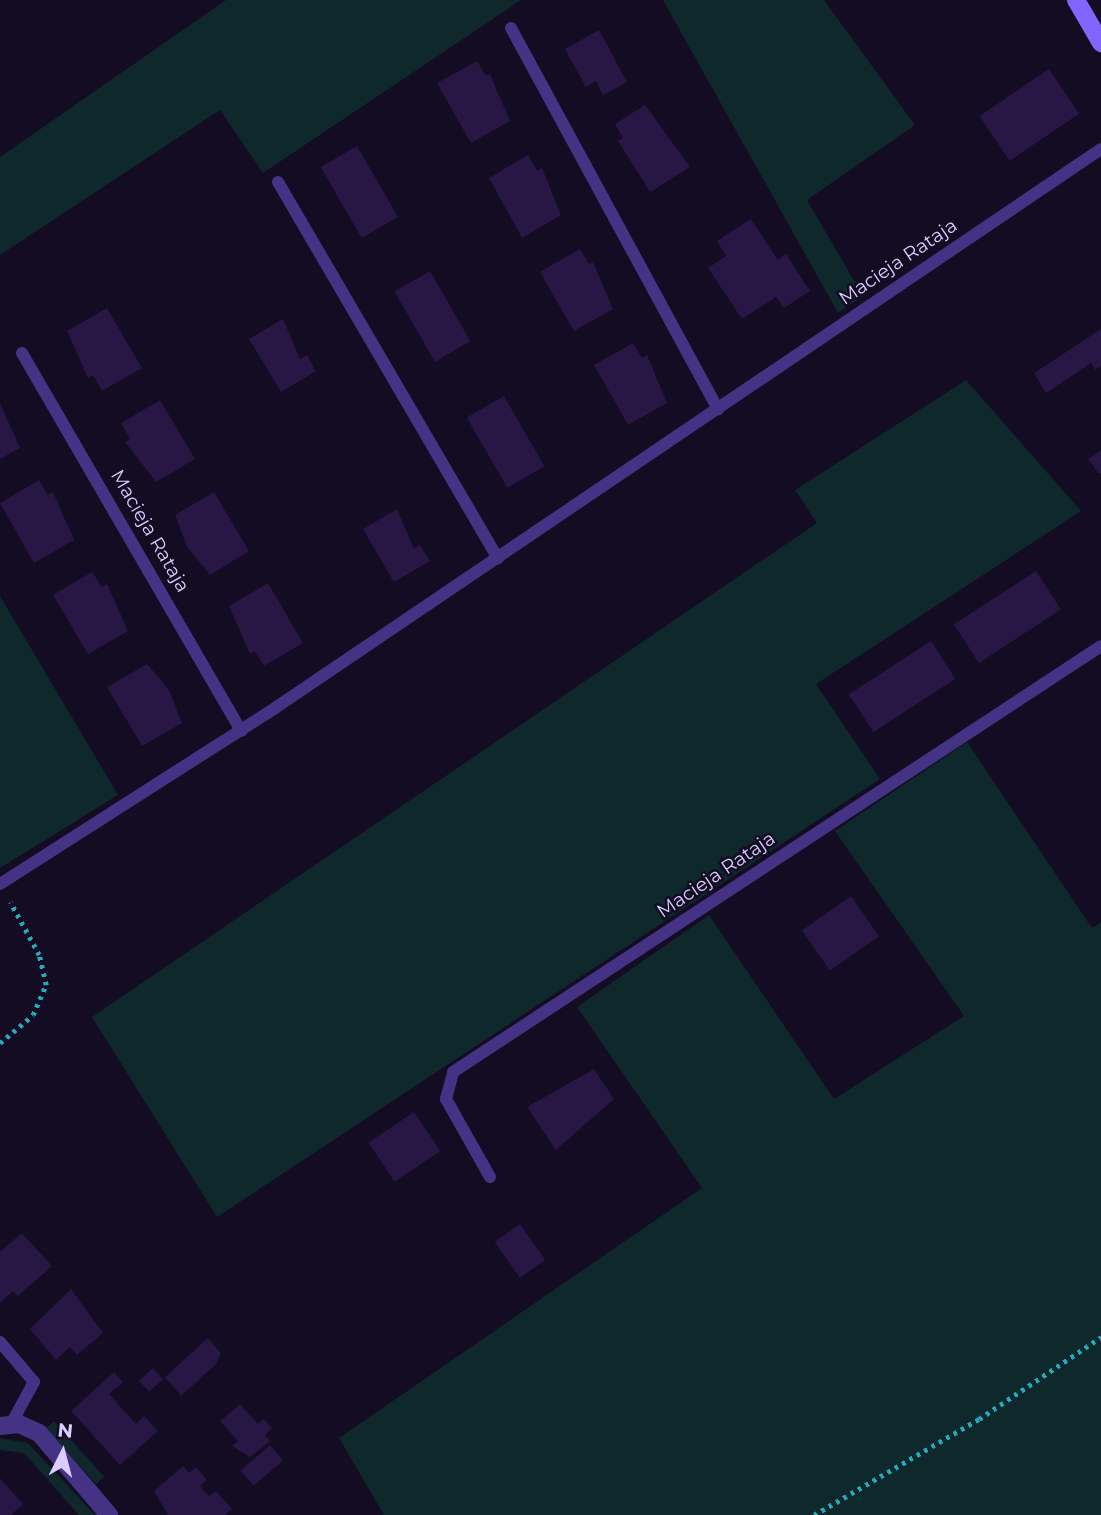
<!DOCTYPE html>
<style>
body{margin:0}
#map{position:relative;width:1101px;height:1515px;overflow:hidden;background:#130c22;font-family:Montserrat,sans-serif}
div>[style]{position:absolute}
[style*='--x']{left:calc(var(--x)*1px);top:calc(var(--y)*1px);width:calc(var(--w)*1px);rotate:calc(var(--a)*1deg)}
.green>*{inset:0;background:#0e282c;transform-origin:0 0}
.building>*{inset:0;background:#281644;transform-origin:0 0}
.path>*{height:4.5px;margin-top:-2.25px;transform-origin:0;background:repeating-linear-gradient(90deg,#25aabb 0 3.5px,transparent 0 8.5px)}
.lane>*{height:12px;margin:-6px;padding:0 6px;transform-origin:6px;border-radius:6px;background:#443385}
.street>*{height:18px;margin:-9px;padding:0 9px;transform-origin:9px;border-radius:9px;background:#443385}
.secondary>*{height:18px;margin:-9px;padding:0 9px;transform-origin:9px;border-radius:9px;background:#8264ff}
span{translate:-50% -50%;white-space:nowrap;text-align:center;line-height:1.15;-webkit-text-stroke:5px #130c22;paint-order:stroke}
.street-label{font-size:19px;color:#dbcdff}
.north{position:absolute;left:28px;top:1417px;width:70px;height:70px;-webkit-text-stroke:5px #130c22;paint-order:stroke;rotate:6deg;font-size:19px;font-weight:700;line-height:28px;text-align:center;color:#dbcdff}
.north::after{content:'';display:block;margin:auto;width:24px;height:32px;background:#dbcdff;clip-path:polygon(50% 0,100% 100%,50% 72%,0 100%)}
</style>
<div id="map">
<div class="green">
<i style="clip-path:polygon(226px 0,521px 0,263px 173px,220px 110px,0 255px,0 157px)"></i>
<i style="clip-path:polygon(663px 0,824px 0,915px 125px,807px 200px,863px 296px,838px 313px)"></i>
<i style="clip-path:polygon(966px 380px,1081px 511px,816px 684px,880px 779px,217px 1217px,92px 1017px,817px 523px,795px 490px)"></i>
<i style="clip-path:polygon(0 596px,118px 795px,0 868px)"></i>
<i style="clip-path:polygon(967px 742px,1092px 928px,1101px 922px,1101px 1515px,384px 1515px,339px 1438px,702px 1188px,577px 1007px,709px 915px,834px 1099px,964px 1016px,835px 831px)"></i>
<i style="left:54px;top:1421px;width:75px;height:11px;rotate:48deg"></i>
<i style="clip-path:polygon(0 1438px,28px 1443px,95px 1515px,79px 1515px,24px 1453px,0 1450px)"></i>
</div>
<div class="building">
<i style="clip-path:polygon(599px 30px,627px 82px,603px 95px,596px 81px,586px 87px,565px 49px)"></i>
<i style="clip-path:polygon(477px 61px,486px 76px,490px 74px,510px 121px,471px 143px,437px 83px)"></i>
<i style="left:1049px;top:69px;width:54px;height:84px;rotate:56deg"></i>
<i style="clip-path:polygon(645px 105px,690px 167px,650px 192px,618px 141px,623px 138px,615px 124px)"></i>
<i style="left:357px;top:146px;width:82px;height:42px;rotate:60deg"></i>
<i style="clip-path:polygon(528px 155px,537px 171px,542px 168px,561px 215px,522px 238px,489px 178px)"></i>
<i style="clip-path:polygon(751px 219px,778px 260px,786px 254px,810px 291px,784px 308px,776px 297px,742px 319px,708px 268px,726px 256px,717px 241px)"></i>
<i style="clip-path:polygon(580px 249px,589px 264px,593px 262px,613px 309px,574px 331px,540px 272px)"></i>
<i style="left:430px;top:271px;width:81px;height:41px;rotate:60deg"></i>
<i style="clip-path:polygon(107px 308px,142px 368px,102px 391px,93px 375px,88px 378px,67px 331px)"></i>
<i style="clip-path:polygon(283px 319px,300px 359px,307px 355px,316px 371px,281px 392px,249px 339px)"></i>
<i style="clip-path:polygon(1101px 329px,1101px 366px,1095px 370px,1091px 363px,1046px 393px,1034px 373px)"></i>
<i style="clip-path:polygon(633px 343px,642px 358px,647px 355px,667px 403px,628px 425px,594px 365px)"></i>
<i style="left:504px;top:396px;width:81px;height:43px;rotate:60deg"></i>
<i style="clip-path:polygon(160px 400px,195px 459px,156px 482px,125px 442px,130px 439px,121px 423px)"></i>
<i style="clip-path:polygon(0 403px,20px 448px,0 459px)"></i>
<i style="clip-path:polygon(1101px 450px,1101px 473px,1099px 474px,1088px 459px)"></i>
<i style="clip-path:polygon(39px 480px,48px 495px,53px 492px,74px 540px,34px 563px,0 503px)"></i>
<i style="clip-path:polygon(214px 492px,249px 551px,210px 575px,187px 547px,175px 515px)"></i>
<i style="clip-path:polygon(397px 509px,414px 549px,420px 545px,430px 561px,394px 582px,363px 529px)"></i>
<i style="left:1036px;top:571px;width:46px;height:98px;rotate:57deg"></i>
<i style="clip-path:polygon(92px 572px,102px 587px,107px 584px,128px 631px,88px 654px,53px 595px)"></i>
<i style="clip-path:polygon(268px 583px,303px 643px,264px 666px,255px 651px,250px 654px,229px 606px)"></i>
<i style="left:931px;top:641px;width:45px;height:98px;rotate:57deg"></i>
<i style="clip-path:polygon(147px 664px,169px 690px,182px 723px,142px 746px,107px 687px)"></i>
<i style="left:851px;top:896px;width:49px;height:60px;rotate:55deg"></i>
<i style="clip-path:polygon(594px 1069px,614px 1099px,556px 1150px,527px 1107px)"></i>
<i style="left:414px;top:1112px;width:47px;height:55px;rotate:56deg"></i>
<i style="left:520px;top:1224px;width:44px;height:31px;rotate:55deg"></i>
<i style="clip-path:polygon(22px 1233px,52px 1266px,18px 1296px,13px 1291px,0 1303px,0 1252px)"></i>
<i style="clip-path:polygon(71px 1289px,103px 1333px,77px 1355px,70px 1347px,56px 1360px,30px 1329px)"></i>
<i style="clip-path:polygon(208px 1338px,221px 1353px,216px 1364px,181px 1396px,165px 1377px)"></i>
<i style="left:153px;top:1368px;width:15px;height:19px;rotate:48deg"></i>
<i style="clip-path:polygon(114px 1372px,123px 1382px,109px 1394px,136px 1424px,144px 1416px,158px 1431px,120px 1465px,71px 1411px)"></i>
<i style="clip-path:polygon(240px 1404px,258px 1424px,264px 1419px,272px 1428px,265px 1435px,270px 1441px,250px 1457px,232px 1446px,238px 1441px,220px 1421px)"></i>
<i style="left:270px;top:1445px;width:20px;height:39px;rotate:49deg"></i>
<i style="clip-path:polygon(183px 1466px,189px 1473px,196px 1467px,207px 1480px,200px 1486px,209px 1496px,216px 1491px,232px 1509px,225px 1515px,168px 1515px,154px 1491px)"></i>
<i style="clip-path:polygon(0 1478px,23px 1504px,11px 1515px,0 1515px)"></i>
</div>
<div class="path">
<i style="--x:0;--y:1043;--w:43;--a:-40.3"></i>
<i style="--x:33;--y:1015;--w:33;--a:-67"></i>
<i style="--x:46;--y:985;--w:31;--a:-103"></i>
<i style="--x:39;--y:955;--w:60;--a:-118.7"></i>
<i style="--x:814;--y:1515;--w:191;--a:-30.2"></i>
<i style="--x:979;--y:1419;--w:147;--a:-33.9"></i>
</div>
<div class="lane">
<i style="--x:511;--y:28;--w:434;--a:61.5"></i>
<i style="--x:278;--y:182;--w:436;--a:59.7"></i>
<i style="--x:22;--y:353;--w:437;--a:59.9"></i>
<i style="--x:0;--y:884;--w:326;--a:-32.6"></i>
<i style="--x:275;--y:708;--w:997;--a:-34.09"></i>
<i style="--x:490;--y:1177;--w:90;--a:-119.4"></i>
<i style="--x:446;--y:1099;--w:28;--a:-75"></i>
<i style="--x:453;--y:1072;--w:775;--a:-33.32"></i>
<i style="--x:0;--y:1342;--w:52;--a:49.6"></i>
<i style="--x:34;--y:1382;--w:48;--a:118.7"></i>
</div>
<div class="street">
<i style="--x:0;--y:1426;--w:19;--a:-6"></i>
<i style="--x:19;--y:1424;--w:22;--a:24"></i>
<i style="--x:39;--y:1433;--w:108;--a:49.5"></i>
</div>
<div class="secondary">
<i style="--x:1076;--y:0;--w:50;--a:59.8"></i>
</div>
<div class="street-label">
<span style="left:898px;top:262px;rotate:-34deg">Macieja Rataja</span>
<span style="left:150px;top:531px;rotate:60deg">Macieja Rataja</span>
<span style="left:716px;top:875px;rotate:-34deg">Macieja Rataja</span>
</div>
<div class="north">N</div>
</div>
